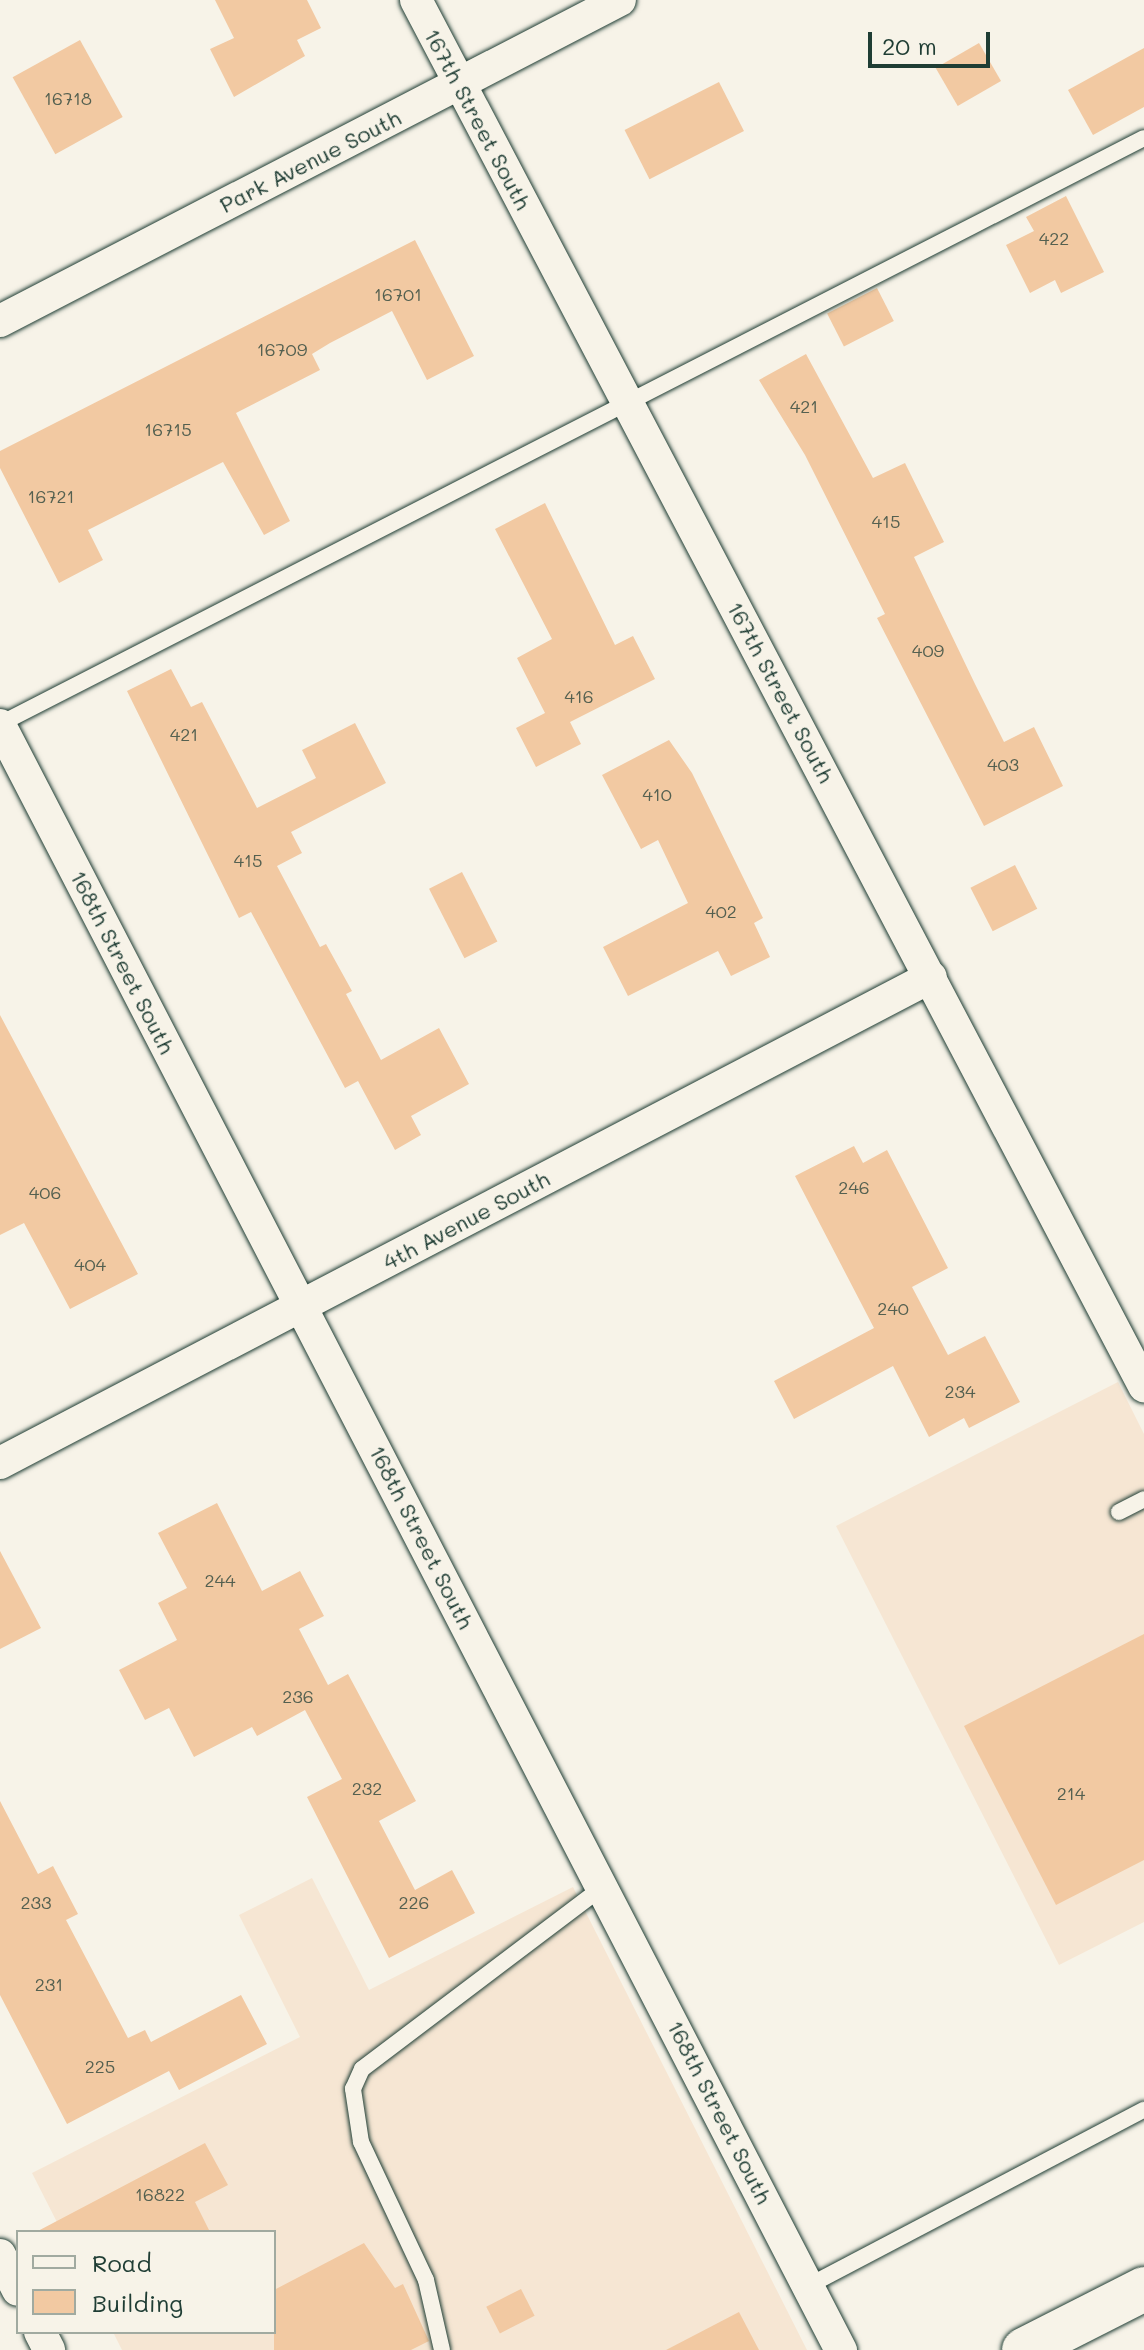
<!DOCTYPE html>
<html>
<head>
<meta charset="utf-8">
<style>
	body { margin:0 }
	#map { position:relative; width:1144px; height:2350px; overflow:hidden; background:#f7f3e8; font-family:Mali,sans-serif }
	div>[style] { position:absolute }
	.built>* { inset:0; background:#f6e6d3 }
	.building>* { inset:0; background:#f2c9a2; transform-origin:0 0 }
	.roads { filter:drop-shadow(0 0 2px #1f3d34) drop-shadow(0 0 2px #1f3d34) }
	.service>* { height:16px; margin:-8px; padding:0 8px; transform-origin:8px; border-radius:8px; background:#f7f3e8 }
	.minor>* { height:32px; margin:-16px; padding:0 16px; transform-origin:16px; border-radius:16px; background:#f7f3e8 }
	.primary>* { height:44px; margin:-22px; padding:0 22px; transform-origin:22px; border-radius:22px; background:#f7f3e8 }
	span { translate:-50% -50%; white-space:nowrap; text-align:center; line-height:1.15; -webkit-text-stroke:6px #f7f3e8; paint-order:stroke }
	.number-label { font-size:18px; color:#546050 }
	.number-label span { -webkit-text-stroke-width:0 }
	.street-label { font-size:22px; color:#1f3d34 }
	.legend { position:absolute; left:16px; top:2230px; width:260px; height:104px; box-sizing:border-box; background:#f7f3e8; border:2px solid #a1aaa0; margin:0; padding:10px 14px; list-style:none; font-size:24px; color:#1f3d34 }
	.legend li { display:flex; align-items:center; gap:16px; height:40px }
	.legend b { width:40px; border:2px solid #a1aaa0 }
	.scale { position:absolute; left:868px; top:32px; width:122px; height:36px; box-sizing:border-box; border:4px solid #1f3d34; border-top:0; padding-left:10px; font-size:24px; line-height:28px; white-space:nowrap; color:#1f3d34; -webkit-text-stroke:6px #f7f3e8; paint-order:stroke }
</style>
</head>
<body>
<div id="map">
	<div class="built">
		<div style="clip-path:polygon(1118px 1382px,1144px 1434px,1144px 1922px,1059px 1965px,836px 1526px)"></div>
		<div style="clip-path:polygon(312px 1878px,369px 1990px,573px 1887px,807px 2350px,122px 2350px,113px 2332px,274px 2332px,274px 2232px,62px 2232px,32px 2173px,300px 2037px,239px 1915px)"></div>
	</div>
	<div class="building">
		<div style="clip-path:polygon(215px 0,307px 0,321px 28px,297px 40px,305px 56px,234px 97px,210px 49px,234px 38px)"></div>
		<div style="left:80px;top:40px;width:88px;height:77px;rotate:61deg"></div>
		<div style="left:979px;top:43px;width:44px;height:50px;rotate:60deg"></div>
		<div style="clip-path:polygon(1144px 48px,1144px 107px,1093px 135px,1068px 90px)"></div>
		<div style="left:719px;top:82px;width:55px;height:106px;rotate:63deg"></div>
		<div style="clip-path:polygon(1066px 196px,1104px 272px,1061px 293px,1055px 280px,1030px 293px,1006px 245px,1034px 231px,1026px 217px)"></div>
		<div style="clip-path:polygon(415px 240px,474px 356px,427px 380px,392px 311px,330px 343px,312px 354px,320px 370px,236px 413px,290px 521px,264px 535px,223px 462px,88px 530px,103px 560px,59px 583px,0 468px,0 451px)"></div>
		<div style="left:877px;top:288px;width:37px;height:56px;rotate:63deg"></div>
		<div style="clip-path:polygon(806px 354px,873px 478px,905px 463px,944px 542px,914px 557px,975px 684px,1004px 742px,1034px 727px,1063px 786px,984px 826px,877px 618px,885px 614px,805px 455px,759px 380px)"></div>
		<div style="clip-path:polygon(545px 503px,615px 645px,633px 636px,655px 679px,570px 722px,581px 744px,536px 767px,516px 728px,545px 713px,517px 658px,552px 639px,495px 529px)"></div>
		<div style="clip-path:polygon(171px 669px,191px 707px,202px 702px,257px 808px,316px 778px,302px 750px,355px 723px,386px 783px,291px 832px,302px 853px,277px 866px,320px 947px,326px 944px,352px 991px,346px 994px,381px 1060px,439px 1028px,469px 1084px,411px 1116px,421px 1135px,395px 1150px,358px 1081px,345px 1088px,251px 912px,239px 918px,127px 691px)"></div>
		<div style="clip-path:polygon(669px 740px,692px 773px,763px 918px,754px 923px,770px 957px,731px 976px,718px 951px,628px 996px,603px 947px,688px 903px,658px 840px,641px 849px,602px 775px)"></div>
		<div style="left:1015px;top:865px;width:49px;height:50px;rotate:63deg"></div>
		<div style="left:462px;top:872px;width:78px;height:37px;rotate:63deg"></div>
		<div style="clip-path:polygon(0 1015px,138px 1274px,70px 1309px,24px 1223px,0 1235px)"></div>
		<div style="clip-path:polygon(854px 1146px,863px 1163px,887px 1150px,948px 1268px,912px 1287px,948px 1355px,985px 1336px,1020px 1402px,969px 1428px,964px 1418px,929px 1437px,893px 1366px,794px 1419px,774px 1381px,874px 1328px,795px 1176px)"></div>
		<div style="clip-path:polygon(217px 1503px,262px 1591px,300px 1571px,324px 1616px,299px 1629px,328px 1685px,348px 1674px,416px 1801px,379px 1821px,415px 1890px,452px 1870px,475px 1913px,389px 1958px,307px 1797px,342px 1779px,305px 1710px,257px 1736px,252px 1727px,194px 1757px,169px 1708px,145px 1720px,119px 1670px,177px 1640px,158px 1603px,187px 1588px,158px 1533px)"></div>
		<div style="clip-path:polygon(0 1551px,41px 1628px,0 1649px)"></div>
		<div style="clip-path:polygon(1144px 1634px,1144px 1860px,1056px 1905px,964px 1726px)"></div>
		<div style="clip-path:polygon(0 1801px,38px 1874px,53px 1866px,78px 1914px,66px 1920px,128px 2038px,145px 2030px,151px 2042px,241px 1995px,267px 2044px,179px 2090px,169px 2071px,67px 2124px,0 1995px)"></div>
		<div style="clip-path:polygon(205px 2143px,228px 2185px,195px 2202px,210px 2232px,36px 2232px)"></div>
		<div style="clip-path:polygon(364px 2243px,395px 2288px,403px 2284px,429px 2341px,411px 2350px,274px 2350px,274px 2290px)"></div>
		<div style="left:521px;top:2289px;width:30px;height:39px;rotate:63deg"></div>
		<div style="clip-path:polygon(739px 2312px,759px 2350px,666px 2350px)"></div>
	</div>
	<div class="roads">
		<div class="service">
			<div style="left:0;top:724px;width:1285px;rotate:-27.12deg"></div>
			<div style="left:1119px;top:1512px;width:28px;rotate:-27deg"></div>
			<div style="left:810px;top:2285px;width:377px;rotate:-27.7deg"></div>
			<div style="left:442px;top:2350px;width:72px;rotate:-102.9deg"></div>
			<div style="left:426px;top:2280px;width:153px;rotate:-115.2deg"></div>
			<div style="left:361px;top:2142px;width:54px;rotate:-98.6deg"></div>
			<div style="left:353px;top:2089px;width:22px;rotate:-66deg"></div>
			<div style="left:362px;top:2069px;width:302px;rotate:-37.1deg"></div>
		</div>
		<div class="minor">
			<div style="left:416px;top:0;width:1566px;rotate:62.29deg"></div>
			<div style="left:0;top:321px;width:698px;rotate:-27.37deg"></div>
			<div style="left:0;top:725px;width:1830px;rotate:62.64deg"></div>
			<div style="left:0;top:1463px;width:1050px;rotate:-27.57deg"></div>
			<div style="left:0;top:2255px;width:39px;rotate:63deg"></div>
			<div style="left:40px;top:2332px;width:20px;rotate:63deg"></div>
		</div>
		<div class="primary">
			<div style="left:1024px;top:2350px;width:135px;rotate:-26.9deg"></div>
		</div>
	</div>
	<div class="number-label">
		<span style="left:68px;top:98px">16718</span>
		<span style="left:1054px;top:238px">422</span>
		<span style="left:398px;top:294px">16701</span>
		<span style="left:282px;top:349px">16709</span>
		<span style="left:804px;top:406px">421</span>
		<span style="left:168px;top:429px">16715</span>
		<span style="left:51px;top:496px">16721</span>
		<span style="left:886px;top:521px">415</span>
		<span style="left:928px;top:650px">409</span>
		<span style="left:579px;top:696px">416</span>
		<span style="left:184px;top:734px">421</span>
		<span style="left:1003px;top:764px">403</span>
		<span style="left:657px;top:794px">410</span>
		<span style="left:248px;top:860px">415</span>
		<span style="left:721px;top:911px">402</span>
		<span style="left:854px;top:1187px">246</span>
		<span style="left:45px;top:1192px">406</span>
		<span style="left:90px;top:1264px">404</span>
		<span style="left:893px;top:1308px">240</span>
		<span style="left:960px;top:1391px">234</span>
		<span style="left:220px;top:1580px">244</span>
		<span style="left:298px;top:1696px">236</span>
		<span style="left:367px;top:1788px">232</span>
		<span style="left:1071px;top:1793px">214</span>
		<span style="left:36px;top:1902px">233</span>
		<span style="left:414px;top:1902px">226</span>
		<span style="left:49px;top:1984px">231</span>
		<span style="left:100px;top:2066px">225</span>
		<span style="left:160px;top:2194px">16822</span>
	</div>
	<div class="street-label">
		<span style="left:478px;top:119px;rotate:62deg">167th Street South</span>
		<span style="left:310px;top:161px;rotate:-27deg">Park Avenue South</span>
		<span style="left:781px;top:692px;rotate:62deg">167th Street South</span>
		<span style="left:123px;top:962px;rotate:63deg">168th Street South</span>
		<span style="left:466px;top:1220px;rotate:-28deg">4th Avenue South</span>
		<span style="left:422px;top:1537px;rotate:63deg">168th Street South</span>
		<span style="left:720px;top:2112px;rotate:63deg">168th Street South</span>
	</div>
	<ul class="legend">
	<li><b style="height:10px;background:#f7f3e8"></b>Road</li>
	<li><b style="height:22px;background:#f2c9a2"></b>Building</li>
	</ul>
	<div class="scale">20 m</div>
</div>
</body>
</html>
